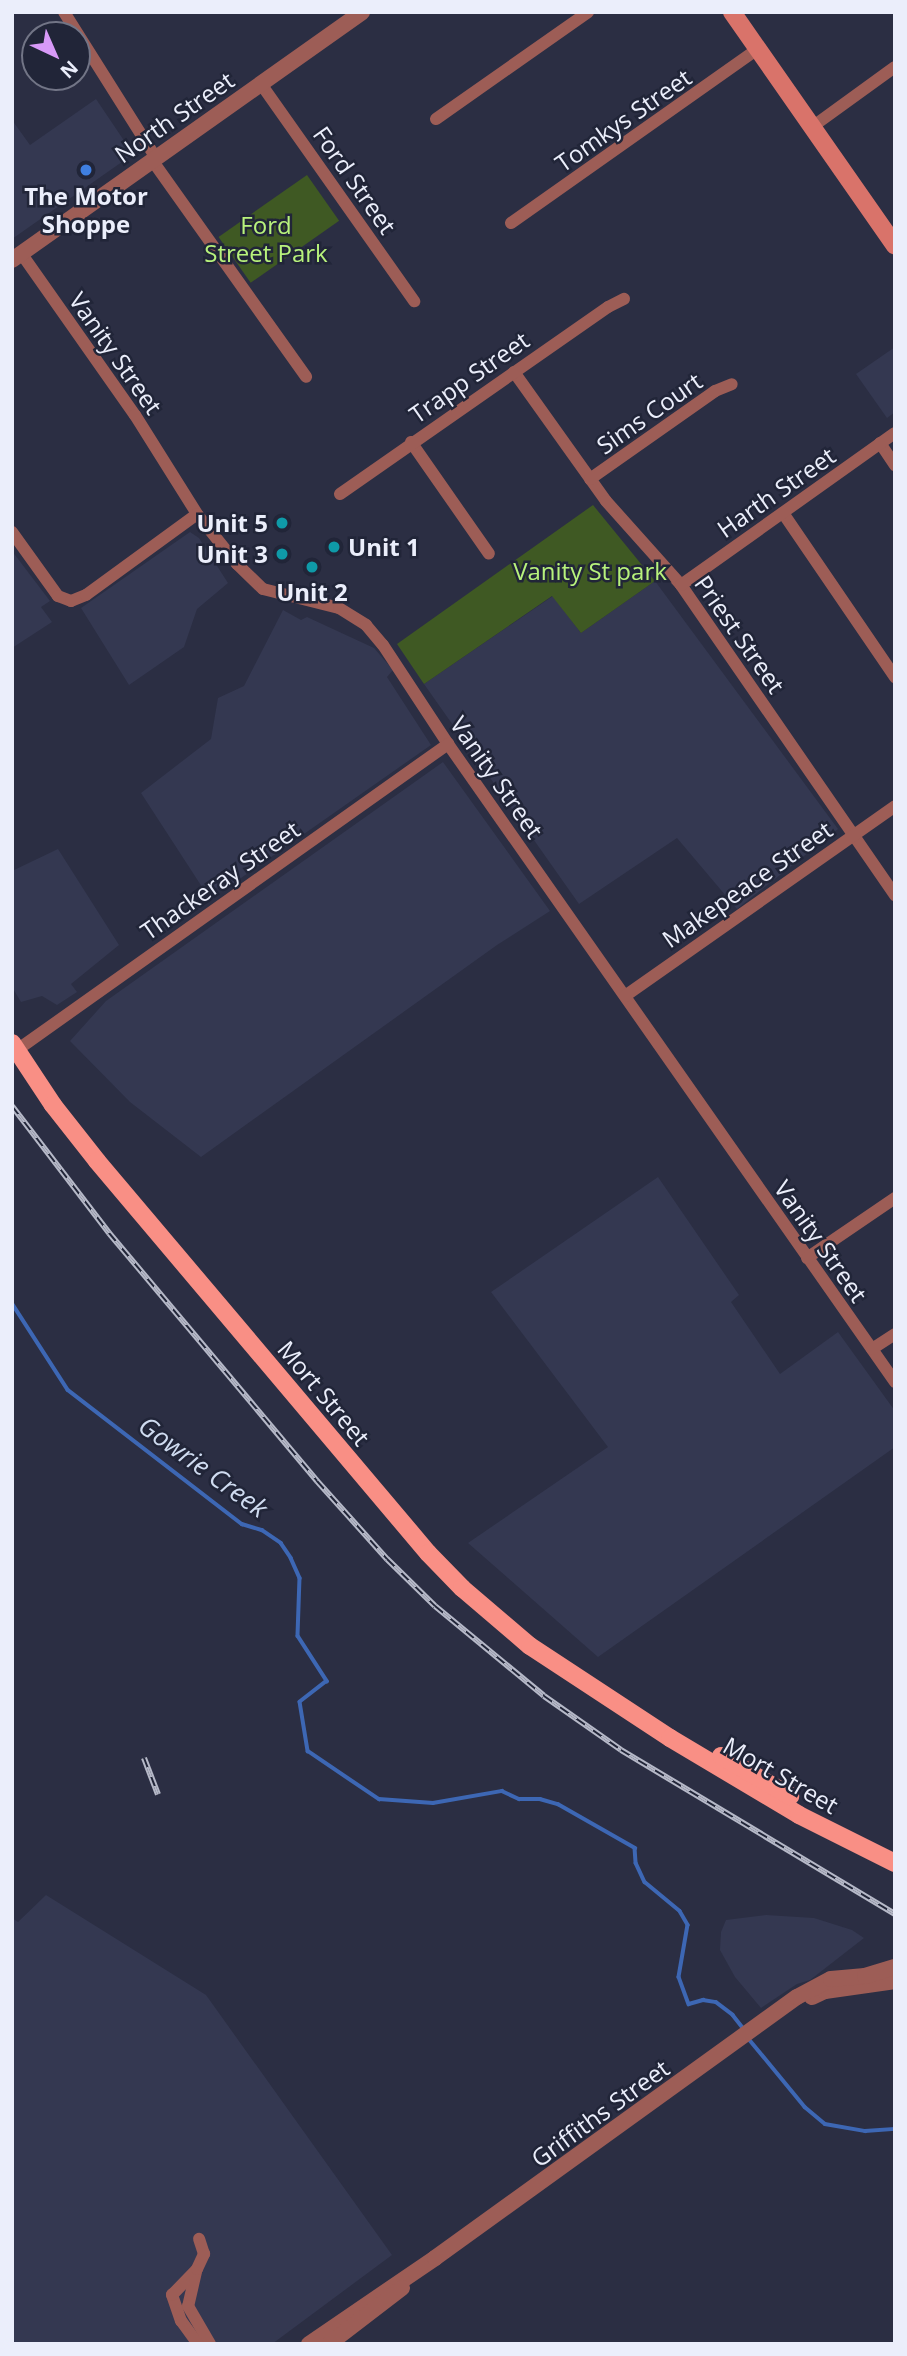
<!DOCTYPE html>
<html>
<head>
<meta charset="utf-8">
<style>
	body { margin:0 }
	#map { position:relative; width:907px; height:2356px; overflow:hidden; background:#2b2e43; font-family:"Open Sans",sans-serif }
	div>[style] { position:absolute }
	.built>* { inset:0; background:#343851 }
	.green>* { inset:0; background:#3f5923; transform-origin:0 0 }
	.stream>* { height:3.5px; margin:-1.75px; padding:0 1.75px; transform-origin:1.75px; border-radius:1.75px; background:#3d67b4 }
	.minor>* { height:12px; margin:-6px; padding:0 6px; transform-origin:6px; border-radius:6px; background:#9d5d56 }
	.tertiary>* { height:16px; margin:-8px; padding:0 8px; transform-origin:8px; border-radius:8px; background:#9d5d56 }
	.secondary>* { height:18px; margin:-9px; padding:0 9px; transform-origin:9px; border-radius:9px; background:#d9736a }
	.primary>* { height:18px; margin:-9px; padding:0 9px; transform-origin:9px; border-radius:9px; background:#f98f85 }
	.rail>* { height:6px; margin-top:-3px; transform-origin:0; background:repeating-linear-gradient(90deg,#212538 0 10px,#b6b9c8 0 20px); box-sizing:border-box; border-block:2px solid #b6b9c8 }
	.dots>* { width:19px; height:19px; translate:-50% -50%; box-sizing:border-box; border:4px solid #212538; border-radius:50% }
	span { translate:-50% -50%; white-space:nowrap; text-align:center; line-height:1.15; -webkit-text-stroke:5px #212538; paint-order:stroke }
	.street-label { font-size:24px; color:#ebeefb }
	.poi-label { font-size:24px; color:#ebeefb; font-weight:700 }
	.right { translate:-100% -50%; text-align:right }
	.left { translate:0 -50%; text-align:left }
	.park-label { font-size:24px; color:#b8f27c }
	.water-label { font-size:26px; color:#cfdbf0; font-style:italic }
	.frame { position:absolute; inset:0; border:14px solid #ebeefb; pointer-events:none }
	.north { position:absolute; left:21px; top:21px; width:70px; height:70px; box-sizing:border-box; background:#212538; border:2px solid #727586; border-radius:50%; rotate:136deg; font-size:19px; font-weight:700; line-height:28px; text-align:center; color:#ebeefb }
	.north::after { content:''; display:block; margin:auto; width:24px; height:32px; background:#d89af8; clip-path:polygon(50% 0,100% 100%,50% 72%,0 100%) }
</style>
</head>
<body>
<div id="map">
	<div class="built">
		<div style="clip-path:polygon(96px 99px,129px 148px,129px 157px,12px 239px,12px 120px,30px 145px)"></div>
		<div style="clip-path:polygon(895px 347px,895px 412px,887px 418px,856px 374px)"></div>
		<div style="clip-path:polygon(190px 532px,199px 538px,228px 583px,197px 609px,184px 647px,129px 685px,81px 608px)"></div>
		<div style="clip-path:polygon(12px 551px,50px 601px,41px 607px,52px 622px,12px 648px)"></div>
		<div style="clip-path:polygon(655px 581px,838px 829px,737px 909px,677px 838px,579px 904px,424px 684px,553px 596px,581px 633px)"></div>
		<div style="clip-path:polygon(283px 610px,301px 620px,307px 617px,374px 648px,393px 670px,387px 677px,431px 745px,231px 885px,204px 890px,141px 793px,211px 739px,218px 698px,244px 686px)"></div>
		<div style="clip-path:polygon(443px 762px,550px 911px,497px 945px,201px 1157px,130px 1102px,70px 1041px,106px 1001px)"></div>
		<div style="clip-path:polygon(58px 849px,119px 945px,71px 984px,77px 992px,57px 1005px,42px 996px,21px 1002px,12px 987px,12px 871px)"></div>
		<div style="clip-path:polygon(658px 1177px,739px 1295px,731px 1302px,780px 1374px,838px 1332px,895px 1411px,895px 1447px,598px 1657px,468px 1543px,608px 1447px,491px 1292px)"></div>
		<div style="clip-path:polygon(46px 1895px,206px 1995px,392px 2255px,272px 2344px,12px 2344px,12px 1918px,18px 1922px)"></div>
		<div style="clip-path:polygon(766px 1915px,814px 1918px,852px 1930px,864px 1938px,810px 1980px,797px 1984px,761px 2008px,735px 1977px,720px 1950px,721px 1932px,726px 1920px)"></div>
	</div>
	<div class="green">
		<div style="left:307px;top:175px;width:56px;height:108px;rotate:55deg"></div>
		<div style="clip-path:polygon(593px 505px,655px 581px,581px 633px,552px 596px,424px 684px,397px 644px)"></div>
	</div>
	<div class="stream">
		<div style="left:12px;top:1303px;width:103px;rotate:57.2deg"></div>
		<div style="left:68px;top:1390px;width:220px;rotate:37.6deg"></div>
		<div style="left:242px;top:1524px;width:21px;rotate:17deg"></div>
		<div style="left:262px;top:1530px;width:23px;rotate:34deg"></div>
		<div style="left:281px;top:1543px;width:18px;rotate:56deg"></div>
		<div style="left:291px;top:1558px;width:22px;rotate:66deg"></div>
		<div style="left:300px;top:1578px;width:58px;rotate:92deg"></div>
		<div style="left:298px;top:1636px;width:54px;rotate:57.2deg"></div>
		<div style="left:327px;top:1681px;width:34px;rotate:142deg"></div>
		<div style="left:300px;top:1702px;width:50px;rotate:80.7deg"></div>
		<div style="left:308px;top:1751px;width:86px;rotate:34.1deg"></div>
		<div style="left:379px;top:1799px;width:54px;rotate:4.2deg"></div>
		<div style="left:433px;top:1803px;width:70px;rotate:-9.9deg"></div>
		<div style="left:502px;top:1791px;width:19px;rotate:25deg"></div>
		<div style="left:519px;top:1799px;width:21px"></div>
		<div style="left:540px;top:1799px;width:19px;rotate:16deg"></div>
		<div style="left:558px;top:1804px;width:89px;rotate:29.7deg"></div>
		<div style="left:635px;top:1848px;width:15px;rotate:86deg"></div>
		<div style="left:636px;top:1863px;width:21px;rotate:65deg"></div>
		<div style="left:645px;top:1882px;width:45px;rotate:39.6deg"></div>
		<div style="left:680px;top:1911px;width:16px;rotate:60deg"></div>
		<div style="left:688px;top:1925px;width:53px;rotate:99.8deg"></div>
		<div style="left:679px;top:1977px;width:29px;rotate:70deg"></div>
		<div style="left:689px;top:2004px;width:15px;rotate:-16deg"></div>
		<div style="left:703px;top:2000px;width:13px;rotate:9deg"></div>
		<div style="left:716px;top:2002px;width:21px;rotate:37deg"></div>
		<div style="left:733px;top:2015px;width:18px;rotate:52deg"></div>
		<div style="left:749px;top:2039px;width:88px;rotate:50.5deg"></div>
		<div style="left:805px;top:2107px;width:26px;rotate:40deg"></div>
		<div style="left:825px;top:2124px;width:41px;rotate:9.9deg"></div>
		<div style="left:865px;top:2131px;width:30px;rotate:-4deg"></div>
	</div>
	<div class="minor">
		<div style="left:64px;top:12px;width:173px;rotate:57.8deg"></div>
		<div style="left:261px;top:84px;width:266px;rotate:54.8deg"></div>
		<div style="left:436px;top:119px;width:186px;rotate:-35.1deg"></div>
		<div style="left:812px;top:127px;width:102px;rotate:-35.9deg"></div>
		<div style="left:152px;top:160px;width:266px;rotate:54.6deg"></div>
		<div style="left:511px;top:223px;width:302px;rotate:-35.2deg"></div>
		<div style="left:21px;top:253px;width:198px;rotate:54.9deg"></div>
		<div style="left:135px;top:415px;width:117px;rotate:57.9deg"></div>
		<div style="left:197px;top:514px;width:64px;rotate:51.3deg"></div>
		<div style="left:237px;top:564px;width:36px;rotate:44deg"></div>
		<div style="left:263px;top:589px;width:78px;rotate:14deg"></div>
		<div style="left:339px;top:608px;width:32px;rotate:32deg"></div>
		<div style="left:366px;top:625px;width:26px;rotate:50deg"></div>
		<div style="left:383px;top:645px;width:118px;rotate:56.7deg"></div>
		<div style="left:448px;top:744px;width:779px;rotate:54.98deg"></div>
		<div style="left:514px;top:372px;width:158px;rotate:54.5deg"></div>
		<div style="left:606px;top:501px;width:113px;rotate:48.2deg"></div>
		<div style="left:681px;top:585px;width:377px;rotate:55.4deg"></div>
		<div style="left:411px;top:442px;width:136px;rotate:55.1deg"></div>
		<div style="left:880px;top:443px;width:27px;rotate:56deg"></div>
		<div style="left:590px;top:479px;width:153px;rotate:-35.1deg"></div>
		<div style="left:715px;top:391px;width:18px;rotate:-22deg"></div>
		<div style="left:340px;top:494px;width:327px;rotate:-34.9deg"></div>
		<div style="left:608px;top:307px;width:18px;rotate:-27deg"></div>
		<div style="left:783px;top:513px;width:199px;rotate:55.7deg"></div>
		<div style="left:12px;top:532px;width:79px;rotate:54.3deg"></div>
		<div style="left:58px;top:596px;width:14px;rotate:21deg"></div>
		<div style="left:71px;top:601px;width:16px;rotate:-22deg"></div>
		<div style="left:86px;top:595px;width:137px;rotate:-36.1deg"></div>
		<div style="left:681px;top:585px;width:262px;rotate:-35.4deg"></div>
		<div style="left:625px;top:996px;width:330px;rotate:-35.1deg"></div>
		<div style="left:17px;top:1050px;width:529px;rotate:-35.37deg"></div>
		<div style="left:807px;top:1258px;width:107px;rotate:-34.3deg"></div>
		<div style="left:872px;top:1349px;width:27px;rotate:-33deg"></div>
		<div style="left:196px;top:2272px;width:35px;rotate:103deg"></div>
		<div style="left:188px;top:2306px;width:44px;rotate:59.9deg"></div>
		<div style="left:198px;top:2344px;width:29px;rotate:-126deg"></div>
		<div style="left:181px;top:2321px;width:28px;rotate:-109deg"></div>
		<div style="left:172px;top:2295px;width:36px;rotate:-46deg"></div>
		<div style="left:197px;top:2269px;width:17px;rotate:-65deg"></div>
		<div style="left:204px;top:2254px;width:16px;rotate:-108deg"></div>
	</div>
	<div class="tertiary">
		<div style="left:12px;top:260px;width:429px;rotate:-35.3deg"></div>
		<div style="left:812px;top:1997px;width:14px;rotate:-25deg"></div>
		<div style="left:825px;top:1991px;width:71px;rotate:-8.1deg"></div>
		<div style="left:309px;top:2344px;width:153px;rotate:-34.3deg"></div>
		<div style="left:435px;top:2258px;width:446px;rotate:-35.8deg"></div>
		<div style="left:797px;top:1997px;width:38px;rotate:-28deg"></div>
		<div style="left:831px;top:1979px;width:34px;rotate:-5deg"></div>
		<div style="left:865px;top:1976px;width:31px;rotate:-17deg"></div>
		<div style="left:329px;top:2344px;width:92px;rotate:-37.5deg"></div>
	</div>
	<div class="secondary">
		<div style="left:732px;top:12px;width:285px;rotate:55.1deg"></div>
	</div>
	<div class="primary">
		<div style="left:12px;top:1043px;width:74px;rotate:56.5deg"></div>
		<div style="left:53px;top:1105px;width:71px;rotate:51.8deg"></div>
		<div style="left:97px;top:1161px;width:513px;rotate:49.82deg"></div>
		<div style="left:428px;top:1553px;width:49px;rotate:45.8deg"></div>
		<div style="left:462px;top:1588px;width:89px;rotate:40.5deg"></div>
		<div style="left:530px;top:1646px;width:168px;rotate:33.3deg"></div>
		<div style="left:670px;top:1738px;width:150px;rotate:30.8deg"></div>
		<div style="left:799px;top:1815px;width:107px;rotate:26.6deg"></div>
		<div style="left:721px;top:1756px;width:80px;rotate:30.1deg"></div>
	</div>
	<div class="rail">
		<div style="left:12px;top:1106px;width:160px;rotate:52.6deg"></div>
		<div style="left:109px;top:1233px;width:324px;rotate:50deg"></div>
		<div style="left:317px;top:1481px;width:105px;rotate:48.1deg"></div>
		<div style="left:387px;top:1559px;width:67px;rotate:44.4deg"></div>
		<div style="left:435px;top:1606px;width:141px;rotate:39.5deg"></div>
		<div style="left:544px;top:1696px;width:94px;rotate:35deg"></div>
		<div style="left:621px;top:1750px;width:319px;rotate:30.9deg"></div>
		<div style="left:144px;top:1758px;width:39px;rotate:69deg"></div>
	</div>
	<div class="dots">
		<div style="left:86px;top:170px;background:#3f7fe0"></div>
		<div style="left:282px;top:523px;background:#0f9aa8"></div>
		<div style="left:334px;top:547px;background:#0f9aa8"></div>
		<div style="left:282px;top:554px;background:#0f9aa8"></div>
		<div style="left:312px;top:567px;background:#0f9aa8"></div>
	</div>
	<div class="street-label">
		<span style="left:174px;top:117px;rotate:-35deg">North Street</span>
		<span style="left:623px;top:120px;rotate:-35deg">Tomkys Street</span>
		<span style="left:355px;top:180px;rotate:55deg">Ford Street</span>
		<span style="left:116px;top:353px;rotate:55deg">Vanity Street</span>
		<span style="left:469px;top:377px;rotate:-35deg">Trapp Street</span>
		<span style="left:649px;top:413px;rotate:-35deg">Sims Court</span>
		<span style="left:776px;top:492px;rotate:-35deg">Harth Street</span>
		<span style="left:740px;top:634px;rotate:55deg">Priest Street</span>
		<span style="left:497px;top:777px;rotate:55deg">Vanity Street</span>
		<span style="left:220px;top:880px;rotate:-35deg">Thackeray Street</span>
		<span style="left:747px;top:884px;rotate:-35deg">Makepeace Street</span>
		<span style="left:821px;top:1241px;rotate:55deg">Vanity Street</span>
		<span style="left:324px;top:1393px;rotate:50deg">Mort Street</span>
		<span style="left:781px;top:1775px;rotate:30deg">Mort Street</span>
		<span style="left:600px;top:2113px;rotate:-36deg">Griffiths Street</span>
	</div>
	<div class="poi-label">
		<span style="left:86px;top:210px">The Motor<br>Shoppe</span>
		<span class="right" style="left:268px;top:523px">Unit 5</span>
		<span class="left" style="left:348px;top:547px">Unit 1</span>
		<span class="right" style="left:268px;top:554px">Unit 3</span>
		<span style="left:312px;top:592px">Unit 2</span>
	</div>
	<div class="park-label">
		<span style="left:266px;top:239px">Ford<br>Street Park</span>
		<span style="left:590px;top:571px">Vanity St park</span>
	</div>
	<div class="water-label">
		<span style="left:203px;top:1467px;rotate:36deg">Gowrie Creek</span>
	</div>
	<div class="frame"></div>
	<div class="north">N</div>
</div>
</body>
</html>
